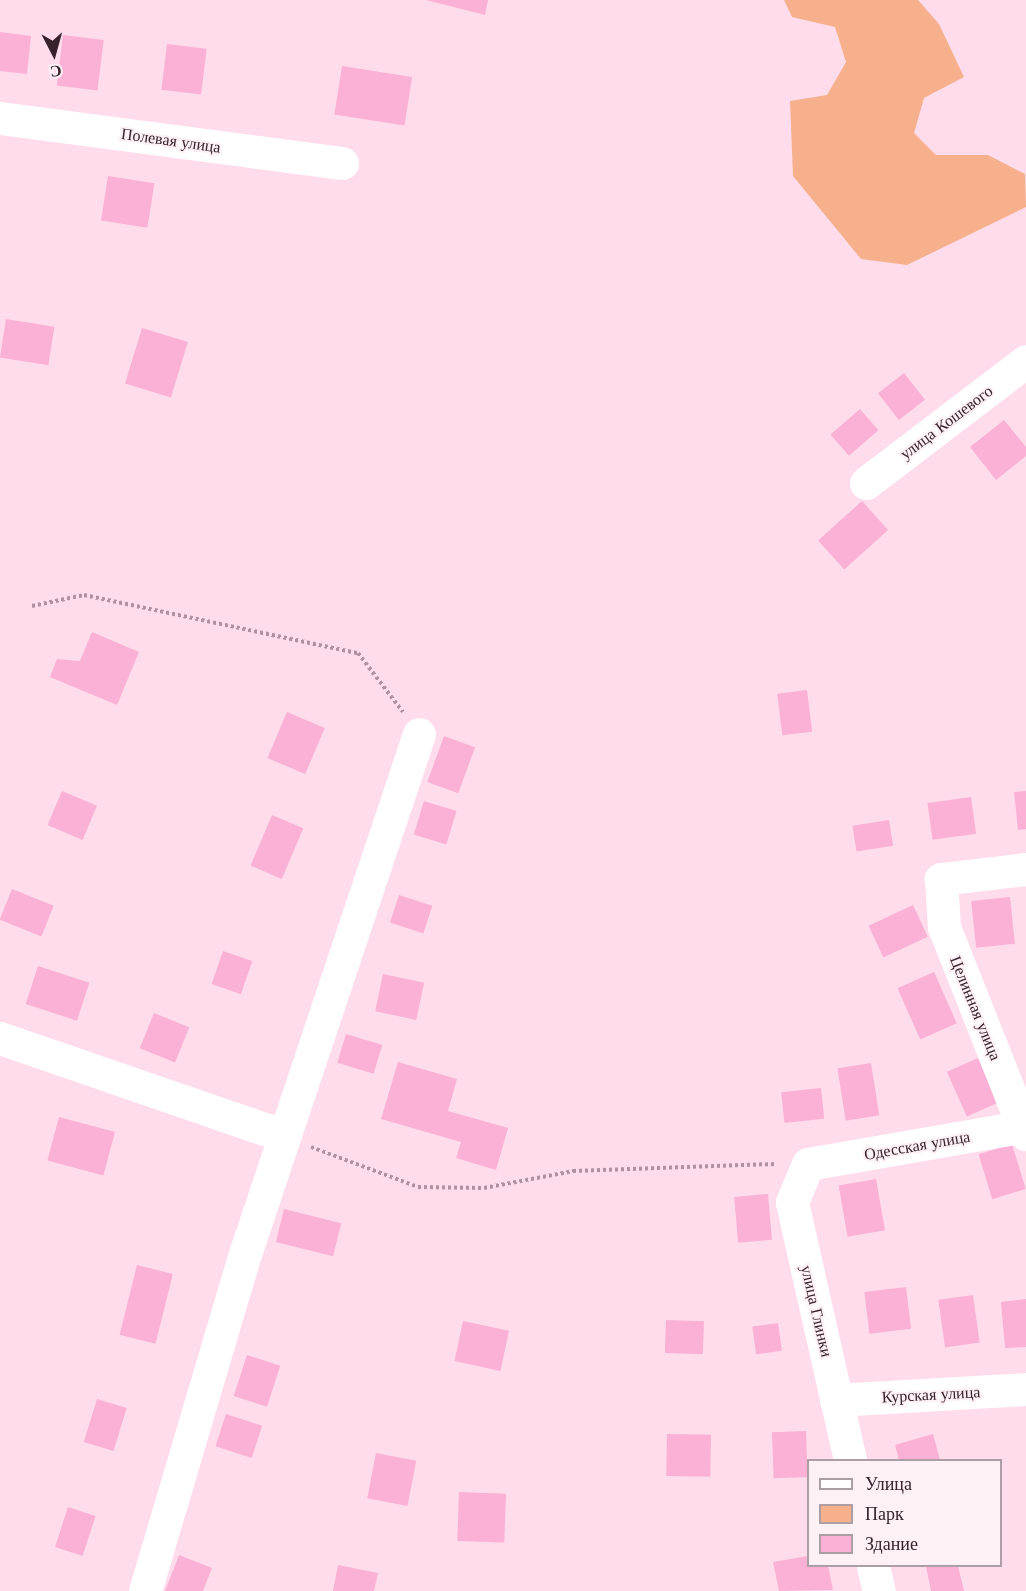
<!DOCTYPE html>
<html>
<head>
<meta charset="utf-8">
<style>
	body { margin:0 }
	#map { position:relative; width:1026px; height:1591px; overflow:hidden; background:#ffdcec; font-family:"Libre Baskerville",serif }
	div>[style] { position:absolute }
	.green>* { inset:0; background:#f6b08c }
	.building>* { inset:0; background:#fab1d5; transform-origin:0 0 }
	.path>* { height:4px; margin-top:-2px; transform-origin:0; background:repeating-linear-gradient(90deg,#af92a0 0 3px,transparent 0 6px) }
	.minor>* { height:33px; margin:-16.5px; padding:0 16.5px; transform-origin:16.5px; border-radius:16.5px; background:#fff }
	span { translate:-50% -50%; white-space:nowrap; text-align:center; line-height:1.15; -webkit-text-stroke:4.5px #fdf1f6; paint-order:stroke }
	.street-label { font-size:16px; color:#36212c }
	.legend { position:absolute; left:807px; top:1459px; width:195px; height:108px; box-sizing:border-box; background:#fdf1f6; border:2px solid #ad9ea5; margin:0; padding:8px 10px; list-style:none; font-size:18px; color:#36212c }
	.legend li { display:flex; align-items:center; gap:12px; height:30px }
	.legend b { width:30px; border:2px solid #ad9ea5 }
	.north { position:absolute; left:24px; top:24px; width:60px; height:60px; -webkit-text-stroke:4px #fdf1f6; paint-order:stroke; rotate:174deg; font-size:16px; font-weight:700; line-height:24px; text-align:center; color:#36212c }
	.north::after { content:''; display:block; margin:auto; width:21px; height:27px; background:#36212c; clip-path:polygon(50% 0,100% 100%,50% 72%,0 100%) }
</style>
</head>
<body>
<div id="map">
	<div class="green">
		<div style="clip-path:polygon(784px 0,918px 0,939px 24px,964px 77px,924px 98px,914px 133px,936px 155px,988px 155px,1025px 174px,1026px 207px,907px 265px,861px 259px,793px 176px,790px 101px,827px 95px,846px 62px,835px 27px,792px 17px)"></div>
	</div>
	<div class="building">
		<div style="clip-path:polygon(426px 0,488px 0,485px 15px)"></div>
		<div style="clip-path:polygon(0 32px,31px 36px,27px 74px,0 71px)"></div>
		<div style="left:63px;top:35px;width:41px;height:51px;rotate:7deg"></div>
		<div style="left:167px;top:44px;width:40px;height:46px;rotate:7deg"></div>
		<div style="left:342px;top:66px;width:71px;height:49px;rotate:9deg"></div>
		<div style="left:108px;top:176px;width:47px;height:45px;rotate:9deg"></div>
		<div style="left:6px;top:319px;width:49px;height:39px;rotate:9deg"></div>
		<div style="left:142px;top:328px;width:48px;height:58px;rotate:17deg"></div>
		<div style="left:904px;top:373px;width:34px;height:33px;rotate:52deg"></div>
		<div style="left:860px;top:409px;width:28px;height:39px;rotate:49deg"></div>
		<div style="clip-path:polygon(1004px 420px,1026px 447px,1026px 456px,996px 480px,970px 447px)"></div>
		<div style="left:862px;top:501px;width:39px;height:59px;rotate:48deg"></div>
		<div style="clip-path:polygon(92px 632px,139px 652px,117px 705px,50px 677px,57px 659px,80px 661px)"></div>
		<div style="left:807px;top:690px;width:42px;height:30px;rotate:83deg"></div>
		<div style="left:287px;top:712px;width:41px;height:50px;rotate:23deg"></div>
		<div style="left:444px;top:736px;width:33px;height:49px;rotate:20deg"></div>
		<div style="left:62px;top:791px;width:38px;height:37px;rotate:23deg"></div>
		<div style="clip-path:polygon(1026px 791px,1026px 829px,1018px 830px,1014px 792px)"></div>
		<div style="left:971px;top:797px;width:37px;height:44px;rotate:82deg"></div>
		<div style="left:424px;top:801px;width:34px;height:35px;rotate:17deg"></div>
		<div style="left:272px;top:815px;width:34px;height:55px;rotate:23deg"></div>
		<div style="left:889px;top:820px;width:26px;height:37px;rotate:81deg"></div>
		<div style="left:12px;top:889px;width:45px;height:33px;rotate:22deg"></div>
		<div style="left:399px;top:895px;width:35px;height:29px;rotate:18deg"></div>
		<div style="left:1010px;top:897px;width:47px;height:39px;rotate:84deg"></div>
		<div style="left:913px;top:905px;width:35px;height:49px;rotate:65deg"></div>
		<div style="left:223px;top:951px;width:31px;height:35px;rotate:19deg"></div>
		<div style="left:38px;top:966px;width:54px;height:40px;rotate:18deg"></div>
		<div style="left:934px;top:972px;width:56px;height:40px;rotate:66deg"></div>
		<div style="left:383px;top:974px;width:42px;height:38px;rotate:12deg"></div>
		<div style="left:154px;top:1013px;width:38px;height:38px;rotate:22deg"></div>
		<div style="left:346px;top:1034px;width:38px;height:30px;rotate:17deg"></div>
		<div style="left:978px;top:1058px;width:49px;height:34px;rotate:66deg"></div>
		<div style="clip-path:polygon(398px 1062px,457px 1079px,448px 1111px,508px 1128px,496px 1170px,456px 1158px,461px 1142px,381px 1119px)"></div>
		<div style="left:871px;top:1063px;width:53px;height:34px;rotate:81deg"></div>
		<div style="left:821px;top:1088px;width:31px;height:40px;rotate:84deg"></div>
		<div style="left:59px;top:1117px;width:58px;height:45px;rotate:15deg"></div>
		<div style="left:1012px;top:1144px;width:47px;height:35px;rotate:73deg"></div>
		<div style="left:876px;top:1179px;width:52px;height:38px;rotate:80deg"></div>
		<div style="left:768px;top:1194px;width:46px;height:34px;rotate:85deg"></div>
		<div style="left:284px;top:1209px;width:59px;height:34px;rotate:14deg"></div>
		<div style="left:137px;top:1265px;width:37px;height:72px;rotate:14deg"></div>
		<div style="left:906px;top:1287px;width:42px;height:42px;rotate:83deg"></div>
		<div style="left:973px;top:1295px;width:48px;height:35px;rotate:82deg"></div>
		<div style="clip-path:polygon(1026px 1299px,1026px 1347px,1005px 1348px,1001px 1302px)"></div>
		<div style="left:666px;top:1320px;width:38px;height:33px;rotate:2deg"></div>
		<div style="left:463px;top:1321px;width:47px;height:41px;rotate:12deg"></div>
		<div style="left:778px;top:1323px;width:28px;height:26px;rotate:82deg"></div>
		<div style="left:247px;top:1355px;width:35px;height:43px;rotate:18deg"></div>
		<div style="left:97px;top:1399px;width:31px;height:45px;rotate:17deg"></div>
		<div style="left:226px;top:1414px;width:38px;height:34px;rotate:18deg"></div>
		<div style="left:806px;top:1431px;width:46px;height:34px;rotate:88deg"></div>
		<div style="left:667px;top:1434px;width:44px;height:42px;rotate:1deg"></div>
		<div style="clip-path:polygon(933px 1434px,940px 1460px,899px 1460px,895px 1445px)"></div>
		<div style="left:376px;top:1453px;width:41px;height:46px;rotate:11deg"></div>
		<div style="left:459px;top:1492px;width:47px;height:49px;rotate:2deg"></div>
		<div style="left:68px;top:1507px;width:29px;height:42px;rotate:18deg"></div>
		<div style="clip-path:polygon(179px 1555px,212px 1568px,203px 1591px,165px 1591px)"></div>
		<div style="clip-path:polygon(808px 1556px,808px 1566px,828px 1566px,833px 1590px,779px 1591px,773px 1562px)"></div>
		<div style="clip-path:polygon(338px 1565px,378px 1573px,374px 1591px,333px 1591px)"></div>
		<div style="clip-path:polygon(926px 1566px,958px 1566px,964px 1591px,931px 1591px)"></div>
	</div>
	<div class="path">
		<div style="left:32px;top:606px;width:53px;rotate:-11.9deg"></div>
		<div style="left:84px;top:595px;width:280px;rotate:12deg"></div>
		<div style="left:358px;top:653px;width:74px;rotate:52.7deg"></div>
		<div style="left:311px;top:1147px;width:114px;rotate:20.5deg"></div>
		<div style="left:418px;top:1187px;width:66px;rotate:0.9deg"></div>
		<div style="left:484px;top:1188px;width:91px;rotate:-10.8deg"></div>
		<div style="left:573px;top:1171px;width:204px;rotate:-2deg"></div>
	</div>
	<div class="minor">
		<div style="left:0;top:118px;width:345px;rotate:7.5deg"></div>
		<div style="left:866px;top:483px;width:201px;rotate:-37.3deg"></div>
		<div style="left:1026px;top:869px;width:86px;rotate:173.3deg"></div>
		<div style="left:941px;top:879px;width:48px;rotate:86.4deg"></div>
		<div style="left:944px;top:927px;width:223px;rotate:68.4deg"></div>
		<div style="left:0;top:1038px;width:301px;rotate:19deg"></div>
		<div style="left:836px;top:1400px;width:190px;rotate:-3.3deg"></div>
		<div style="left:850px;top:1460px;width:264px;rotate:-102.7deg"></div>
		<div style="left:792px;top:1202px;width:41px;rotate:-67.2deg"></div>
		<div style="left:808px;top:1164px;width:221px;rotate:-9.9deg"></div>
		<div style="left:873px;top:1566px;width:26px;rotate:77deg"></div>
		<div style="left:145px;top:1591px;width:355px;rotate:-73.5deg"></div>
		<div style="left:246px;top:1251px;width:545px;rotate:-71.5deg"></div>
	</div>
	<div class="street-label">
		<span style="left:171px;top:140px;rotate:8deg">Полевая улица</span>
		<span style="left:946px;top:422px;rotate:-37deg">улица Кошевого</span>
		<span style="left:976px;top:1008px;rotate:68deg">Целинная улица</span>
		<span style="left:917px;top:1145px;rotate:-10deg">Одесская улица</span>
		<span style="left:817px;top:1311px;rotate:77deg">улица Глинки</span>
		<span style="left:931px;top:1394px;rotate:-3deg">Курская улица</span>
	</div>
	<ul class="legend">
	<li><b style="height:8px;background:#fff"></b>Улица</li>
	<li><b style="height:16px;background:#f6b08c"></b>Парк</li>
	<li><b style="height:16px;background:#fab1d5"></b>Здание</li>
	</ul>
	<div class="north">С</div>
</div>
</body>
</html>
